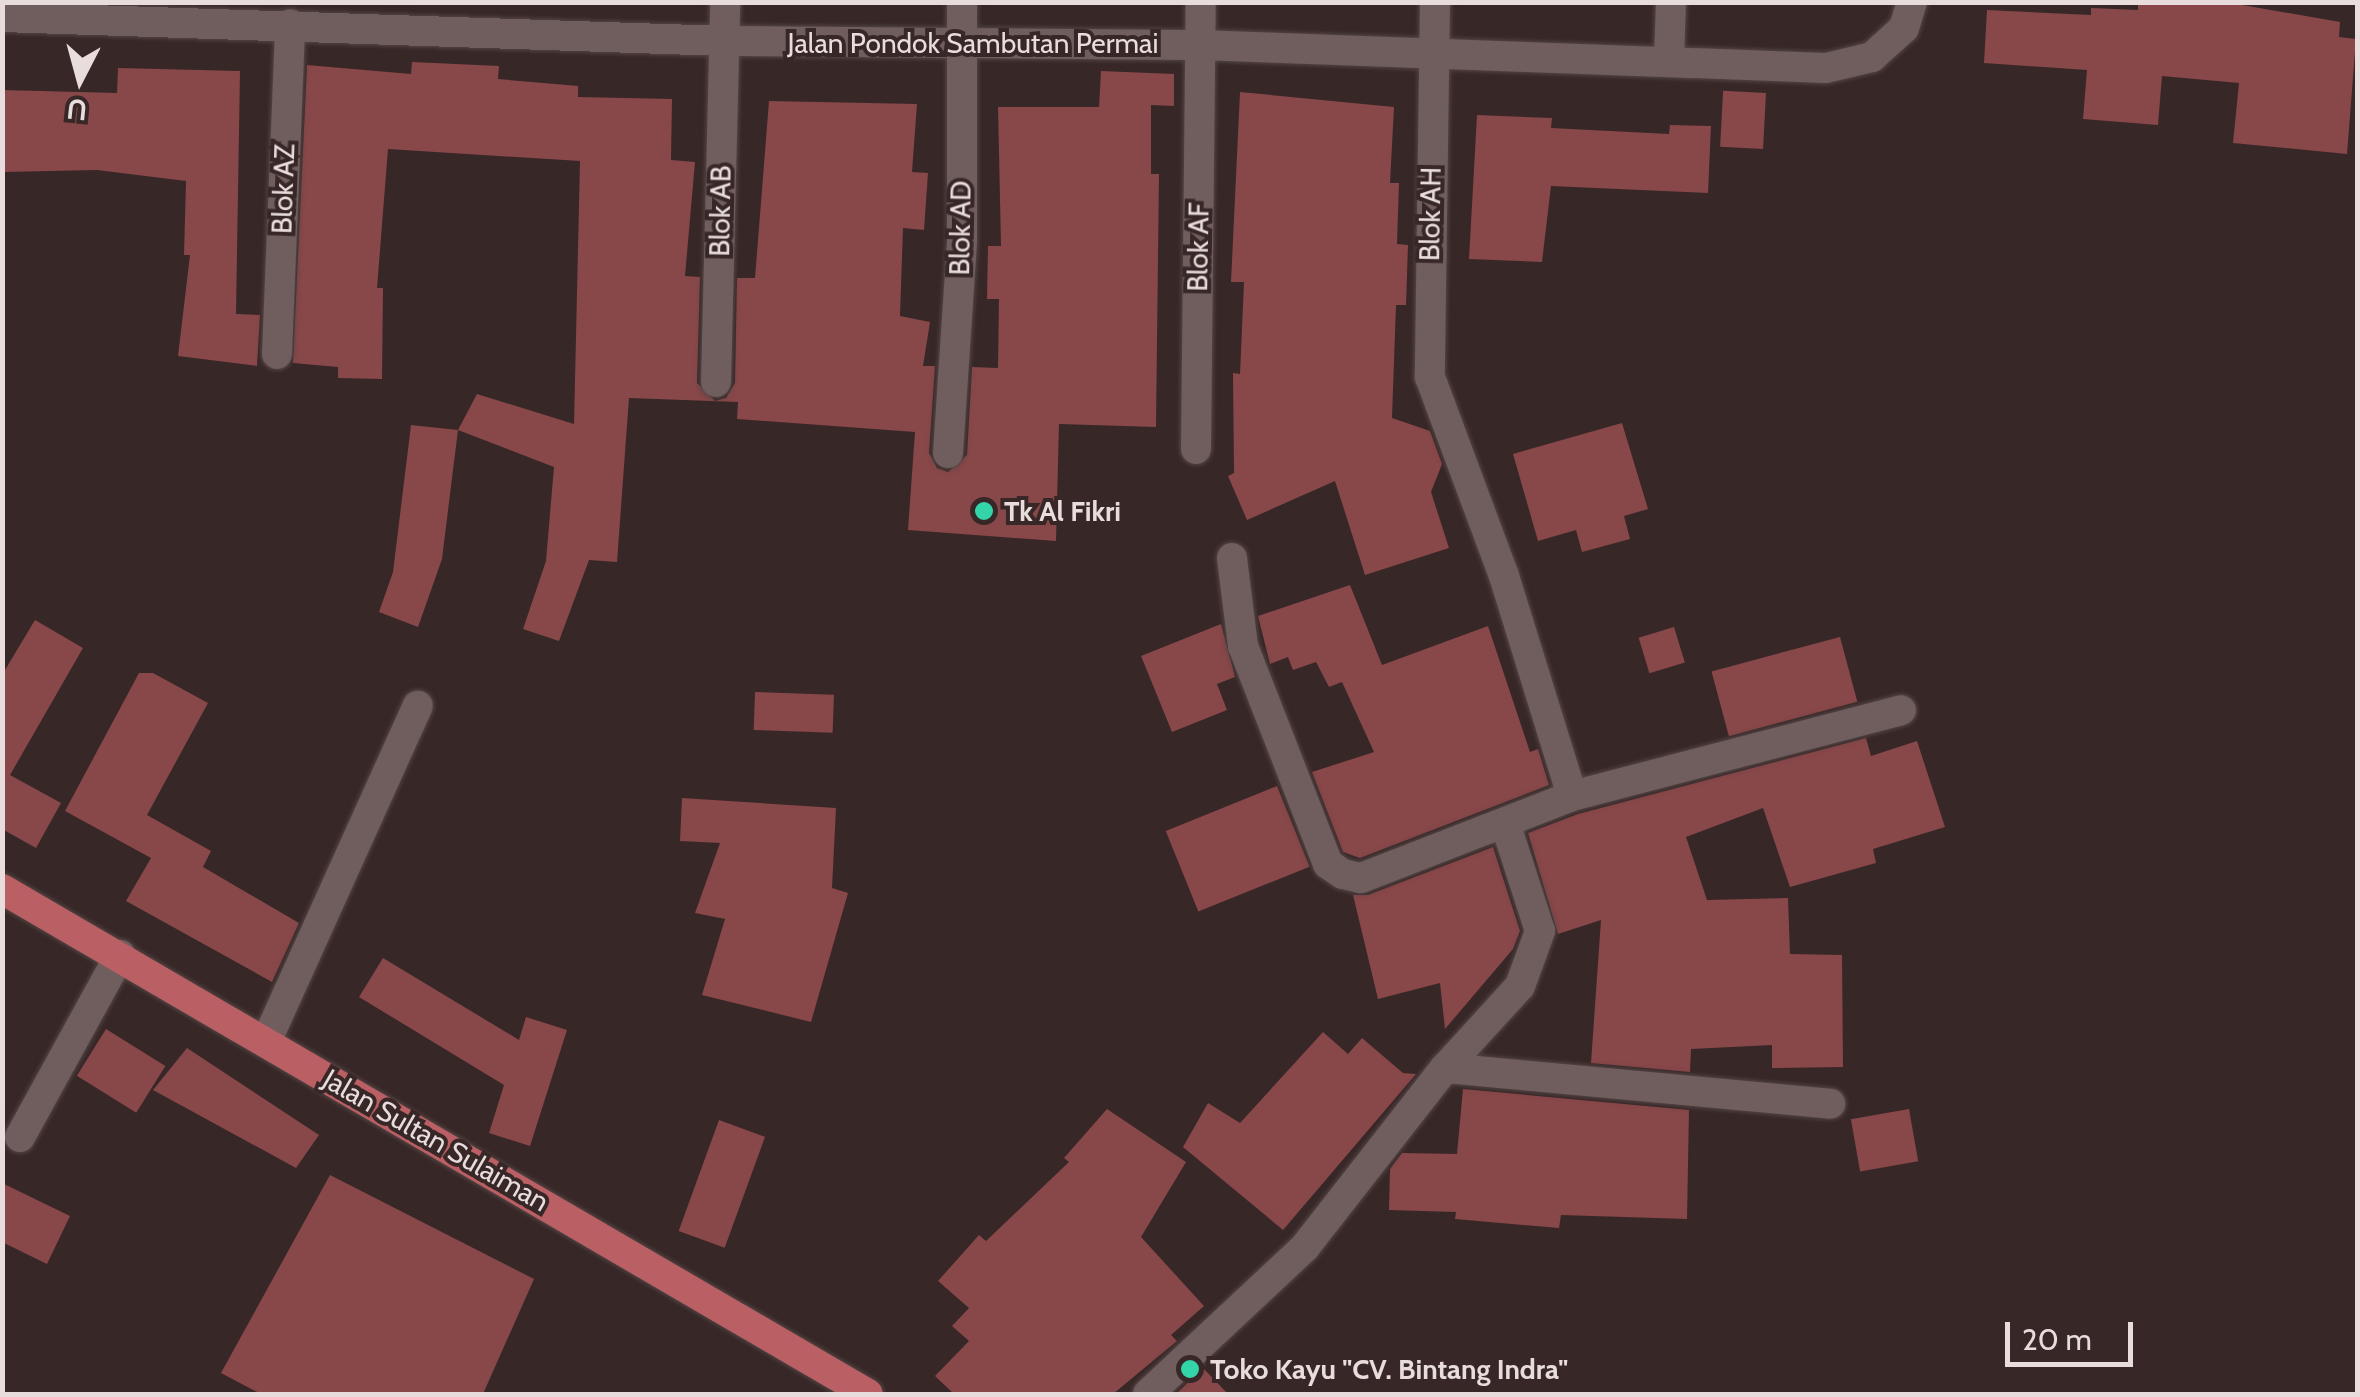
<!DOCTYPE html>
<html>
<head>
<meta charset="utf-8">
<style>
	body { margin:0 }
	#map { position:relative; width:2360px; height:1397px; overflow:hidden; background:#382727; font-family:Cabin,sans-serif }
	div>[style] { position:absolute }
	.building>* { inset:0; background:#884749; transform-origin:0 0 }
	.roads { filter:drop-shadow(0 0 2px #534545) drop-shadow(0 0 2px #534545) }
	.minor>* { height:30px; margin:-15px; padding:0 15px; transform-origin:15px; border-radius:15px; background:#705d5d }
	.major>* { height:30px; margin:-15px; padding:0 15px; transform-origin:15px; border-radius:15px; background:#ba5f64 }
	.dots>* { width:28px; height:28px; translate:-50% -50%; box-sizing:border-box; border:5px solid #382727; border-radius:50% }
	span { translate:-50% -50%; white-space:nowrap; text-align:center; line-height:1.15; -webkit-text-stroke:8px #382727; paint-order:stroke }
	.street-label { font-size:28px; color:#e8dcdc }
	.poi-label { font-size:28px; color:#e8dcdc; font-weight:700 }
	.left { translate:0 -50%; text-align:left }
	.frame { position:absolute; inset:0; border:5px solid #e8dcdc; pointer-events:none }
	.north { position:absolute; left:30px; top:30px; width:100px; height:100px; -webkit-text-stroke:8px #382727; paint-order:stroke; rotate:186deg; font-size:28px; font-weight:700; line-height:40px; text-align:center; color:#e8dcdc }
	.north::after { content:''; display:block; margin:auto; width:35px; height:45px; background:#e8dcdc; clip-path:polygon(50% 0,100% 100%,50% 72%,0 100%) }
	.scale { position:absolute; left:2005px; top:1322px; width:128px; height:45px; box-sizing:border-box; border:5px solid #e8dcdc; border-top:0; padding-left:12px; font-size:30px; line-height:35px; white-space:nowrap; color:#e8dcdc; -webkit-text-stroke:8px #382727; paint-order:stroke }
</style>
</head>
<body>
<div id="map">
	<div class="building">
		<div style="clip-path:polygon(2138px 2px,2225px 2px,2340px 22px,2339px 37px,2356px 39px,2347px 154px,2233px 143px,2239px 83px,2162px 76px,2158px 125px,2083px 119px,2087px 70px,1984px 63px,1987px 10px,2091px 15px,2091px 8px,2138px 10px)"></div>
		<div style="clip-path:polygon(412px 62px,499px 66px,498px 79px,578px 86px,578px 97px,672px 99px,671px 160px,695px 162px,685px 276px,700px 277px,697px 383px,715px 401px,726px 398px,735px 383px,737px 278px,755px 278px,769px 101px,917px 104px,912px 172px,928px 173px,924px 230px,903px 228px,900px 316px,930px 322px,923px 366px,935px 366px,929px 453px,937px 468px,948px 472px,967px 455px,972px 367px,998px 368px,999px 299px,987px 299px,988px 246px,1001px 246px,998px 107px,1099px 107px,1101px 71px,1174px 74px,1174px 106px,1151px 105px,1151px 174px,1159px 174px,1156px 427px,1059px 424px,1056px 541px,908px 530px,915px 432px,737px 419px,738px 402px,629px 398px,617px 562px,589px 560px,559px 641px,523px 629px,546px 561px,554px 467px,458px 430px,477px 394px,574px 424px,580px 161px,388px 149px,377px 288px,383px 288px,382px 379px,338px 378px,338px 367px,293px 363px,307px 65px,411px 74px)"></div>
		<div style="clip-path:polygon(118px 68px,240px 71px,236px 314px,260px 315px,257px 366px,178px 356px,190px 255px,184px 255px,186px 181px,97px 170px,2px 172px,2px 90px,117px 93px)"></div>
		<div style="clip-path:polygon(1240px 92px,1394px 107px,1390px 183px,1399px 183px,1397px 244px,1408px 245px,1406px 305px,1396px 305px,1392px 418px,1430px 431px,1442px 464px,1431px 492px,1449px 548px,1365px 575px,1335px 481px,1247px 520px,1228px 476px,1234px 473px,1233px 373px,1240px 374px,1244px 282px,1231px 282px)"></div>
		<div style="left:1766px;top:93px;width:56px;height:43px;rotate:93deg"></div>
		<div style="clip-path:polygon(1477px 115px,1552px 118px,1551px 128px,1669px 134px,1670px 125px,1711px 126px,1708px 193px,1551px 186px,1542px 262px,1469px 259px)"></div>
		<div style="clip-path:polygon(1622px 423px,1648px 509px,1624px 516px,1630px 539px,1582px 552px,1576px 530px,1538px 541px,1513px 454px)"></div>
		<div style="clip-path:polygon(411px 425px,458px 430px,442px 559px,418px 627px,379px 612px,393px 572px)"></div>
		<div style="clip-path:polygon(1350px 585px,1382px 665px,1488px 626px,1530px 752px,1538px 749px,1549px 785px,1360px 858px,1343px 852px,1312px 772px,1374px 752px,1342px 682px,1329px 687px,1316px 662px,1293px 670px,1288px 657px,1270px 664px,1258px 616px)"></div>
		<div style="clip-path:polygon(35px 620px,83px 648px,10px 775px,61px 803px,36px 848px,2px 829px,2px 675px)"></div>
		<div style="clip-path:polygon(1221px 624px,1235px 677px,1217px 684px,1227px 710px,1172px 732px,1141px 656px)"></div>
		<div style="left:1674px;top:627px;width:37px;height:37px;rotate:73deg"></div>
		<div style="left:1840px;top:637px;width:67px;height:133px;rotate:75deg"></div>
		<div style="clip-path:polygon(139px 673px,153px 673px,208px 703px,147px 815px,211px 851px,203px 867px,299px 923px,272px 982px,126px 901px,151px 858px,65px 811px)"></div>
		<div style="left:755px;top:692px;width:79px;height:38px;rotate:2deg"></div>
		<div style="clip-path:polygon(1866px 738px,1871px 756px,1917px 741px,1945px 827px,1873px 849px,1876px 863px,1790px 887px,1763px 808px,1686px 837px,1707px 900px,1788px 898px,1790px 954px,1842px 955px,1843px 1067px,1772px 1068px,1772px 1045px,1691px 1049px,1690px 1072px,1591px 1063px,1601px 920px,1558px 934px,1528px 833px,1578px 814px)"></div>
		<div style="left:1277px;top:786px;width:87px;height:120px;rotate:68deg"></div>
		<div style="clip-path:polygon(682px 798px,836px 808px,832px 888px,848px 893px,811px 1022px,702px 995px,725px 919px,695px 913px,720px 843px,680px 841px)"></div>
		<div style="clip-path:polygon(1493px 847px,1520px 931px,1513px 949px,1445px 1029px,1440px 983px,1378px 999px,1353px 895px,1368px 895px)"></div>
		<div style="clip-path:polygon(383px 958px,519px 1040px,526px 1017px,567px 1030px,530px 1146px,489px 1133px,504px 1085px,359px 997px)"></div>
		<div style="left:106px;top:1029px;width:70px;height:55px;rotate:32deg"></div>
		<div style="clip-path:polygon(1323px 1032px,1348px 1054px,1362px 1038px,1403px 1073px,1416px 1074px,1283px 1230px,1183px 1147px,1208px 1103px,1240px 1123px)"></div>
		<div style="clip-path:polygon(187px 1048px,319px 1135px,296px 1168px,153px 1090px)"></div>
		<div style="clip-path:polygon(1463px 1089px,1689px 1110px,1687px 1219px,1561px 1215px,1559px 1228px,1455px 1219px,1456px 1212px,1389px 1210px,1390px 1169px,1402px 1153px,1457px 1154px)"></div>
		<div style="clip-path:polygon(1107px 1109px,1186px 1162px,1141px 1237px,1204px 1306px,1171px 1335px,1177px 1341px,1113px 1394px,954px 1394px,935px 1376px,969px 1341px,952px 1326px,969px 1308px,938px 1281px,979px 1235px,986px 1241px,1069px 1162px,1064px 1158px)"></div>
		<div style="left:1909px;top:1109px;width:53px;height:59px;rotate:80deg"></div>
		<div style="left:719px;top:1120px;width:49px;height:118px;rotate:20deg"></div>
		<div style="clip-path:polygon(330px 1175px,534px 1279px,483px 1394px,261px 1394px,221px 1373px)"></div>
		<div style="clip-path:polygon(2px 1183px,70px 1216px,47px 1264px,2px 1242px)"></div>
		<div style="clip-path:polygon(1203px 1368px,1228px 1394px,1176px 1394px)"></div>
	</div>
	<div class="roads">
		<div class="minor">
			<div style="left:1435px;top:2px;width:375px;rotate:90.8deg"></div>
			<div style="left:1430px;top:377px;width:212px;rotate:69.6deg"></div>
			<div style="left:1504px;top:576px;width:230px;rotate:72.8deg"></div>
			<div style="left:2px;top:17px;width:722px;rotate:1.9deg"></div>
			<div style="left:724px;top:41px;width:476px;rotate:0.5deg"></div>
			<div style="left:1200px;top:45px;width:626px;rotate:2.1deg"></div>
			<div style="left:1826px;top:68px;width:47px;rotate:-13.4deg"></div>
			<div style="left:1872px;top:57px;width:43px;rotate:-42.2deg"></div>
			<div style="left:1904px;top:28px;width:27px;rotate:-73deg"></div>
			<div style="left:1669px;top:59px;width:57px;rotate:-88deg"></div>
			<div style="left:277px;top:354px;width:330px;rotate:-87.7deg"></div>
			<div style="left:716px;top:382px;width:380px;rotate:-88.6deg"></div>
			<div style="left:1196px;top:449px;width:447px;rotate:-89.4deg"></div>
			<div style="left:948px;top:453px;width:212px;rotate:-86.2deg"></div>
			<div style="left:962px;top:241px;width:239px;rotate:-90deg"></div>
			<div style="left:1232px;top:558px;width:89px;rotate:82.9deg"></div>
			<div style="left:1243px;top:646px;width:234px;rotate:68.7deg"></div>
			<div style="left:1328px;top:864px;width:18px;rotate:34deg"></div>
			<div style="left:1343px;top:874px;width:18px;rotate:13deg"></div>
			<div style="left:1361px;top:878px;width:226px;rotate:-21.2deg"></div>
			<div style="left:1572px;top:796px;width:340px;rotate:-14.6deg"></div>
			<div style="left:266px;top:1042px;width:369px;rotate:-65.7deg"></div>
			<div style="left:1445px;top:1068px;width:387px;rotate:5.3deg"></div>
			<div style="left:20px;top:1137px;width:208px;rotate:-61.2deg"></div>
			<div style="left:1148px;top:1394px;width:215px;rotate:-43.1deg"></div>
			<div style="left:1305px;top:1247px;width:227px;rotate:-52deg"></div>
			<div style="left:1445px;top:1068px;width:111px;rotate:-47.6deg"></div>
			<div style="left:1520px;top:986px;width:59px;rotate:-70deg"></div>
			<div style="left:1540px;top:931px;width:110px;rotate:-107.9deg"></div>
		</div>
		<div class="major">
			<div style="left:2px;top:889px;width:1002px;rotate:30.25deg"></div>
		</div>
	</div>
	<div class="dots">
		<div style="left:984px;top:511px;background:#33d4a8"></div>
		<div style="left:1190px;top:1369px;background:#33d4a8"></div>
	</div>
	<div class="street-label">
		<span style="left:973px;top:43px">Jalan Pondok Sambutan Permai</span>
		<span style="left:283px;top:189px;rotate:-88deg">Blok AZ</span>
		<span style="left:720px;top:211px;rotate:-89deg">Blok AB</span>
		<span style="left:1430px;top:214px;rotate:-89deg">Blok AH</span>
		<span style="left:960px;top:228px;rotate:-89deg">Blok AD</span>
		<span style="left:1198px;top:247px;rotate:-89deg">Blok AF</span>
		<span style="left:436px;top:1140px;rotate:30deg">Jalan Sultan Sulaiman</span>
	</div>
	<div class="poi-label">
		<span class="left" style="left:1004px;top:511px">Tk Al Fikri</span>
		<span class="left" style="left:1210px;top:1369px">Toko Kayu "CV. Bintang Indra"</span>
	</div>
	<div class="frame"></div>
	<div class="north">U</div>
	<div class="scale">20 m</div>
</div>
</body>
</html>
